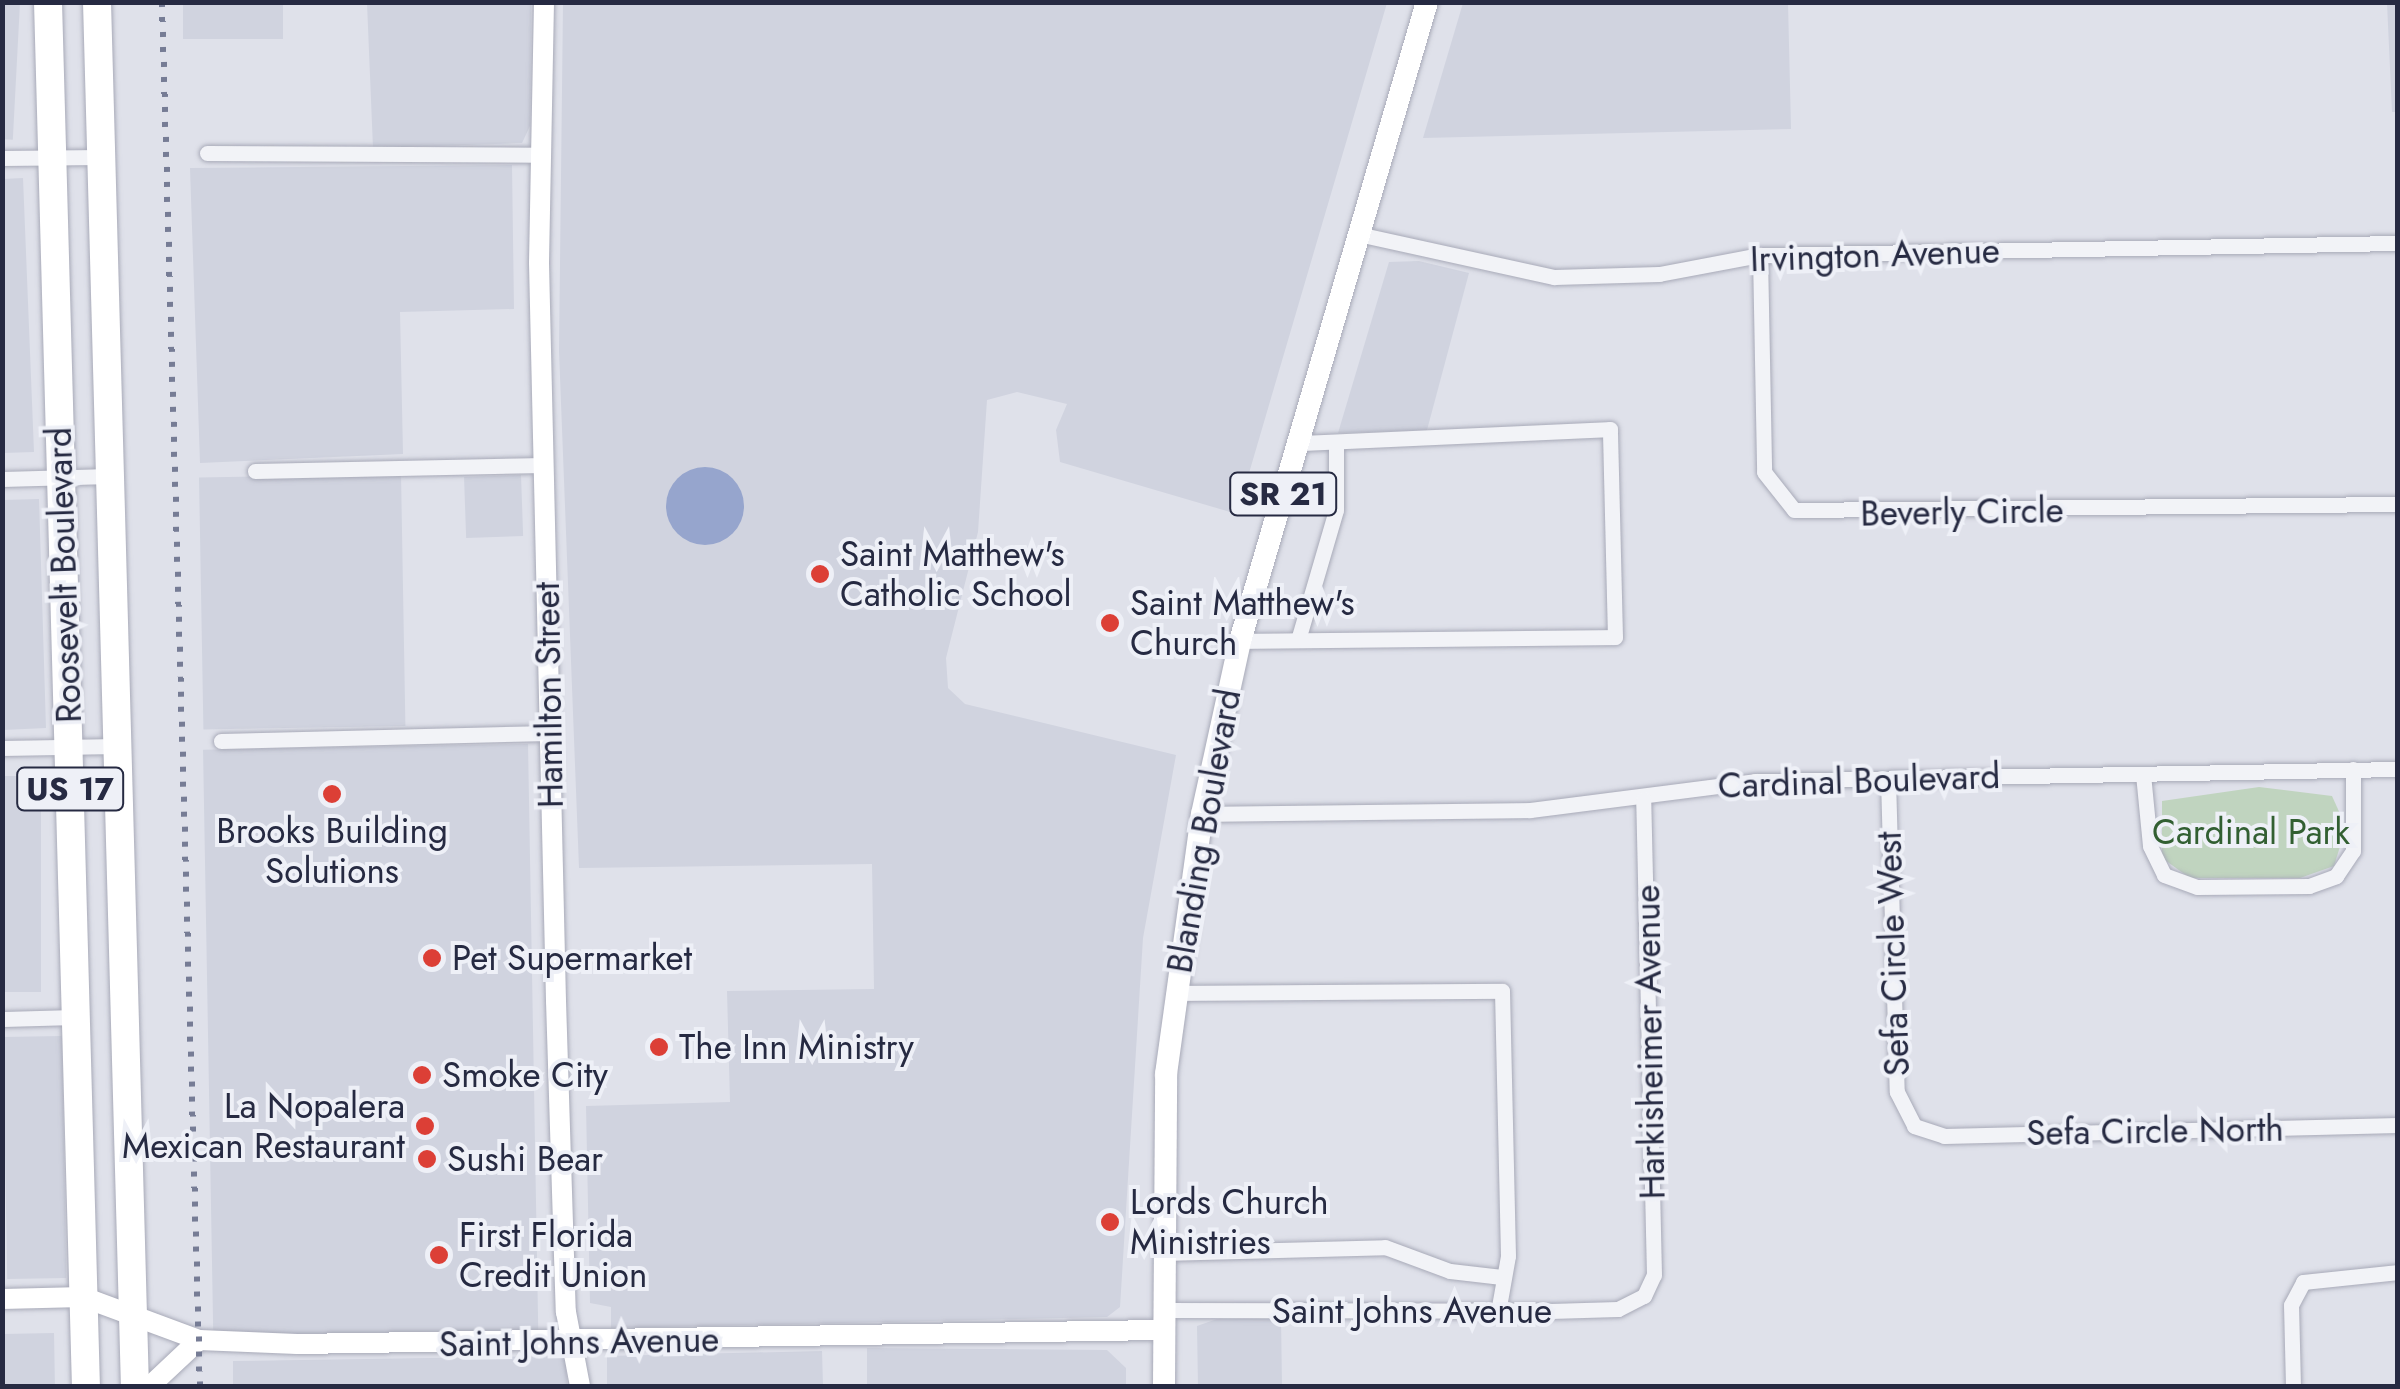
<!DOCTYPE html>
<html>
<head>
<meta charset="utf-8">
<style>
	body { margin:0 }
	#map { position:relative; width:2400px; height:1389px; overflow:hidden; background:#dfe1ea; font-family:Jost,sans-serif }
	div>[style] { position:absolute }
	.built>* { inset:0; background:#d0d3df; transform-origin:0 0 }
	.green>* { inset:0; background:#c0d4bf }
	.water>* { inset:0; background:#96a5cd }
	.round { border-radius:50% }
	.roads { filter:drop-shadow(0 0 2px #a8aab8) drop-shadow(0 0 2px #a8aab8) }
	.street>* { height:15px; margin:-7.5px; padding:0 7.5px; transform-origin:7.5px; border-radius:7.5px; background:#f2f3f7 }
	.secondary>* { height:20px; margin:-10px; padding:0 10px; transform-origin:10px; border-radius:10px; background:#fff }
	.primary>* { height:22px; margin:-11px; padding:0 11px; transform-origin:11px; border-radius:11px; background:#fff }
	.highway>* { height:28px; margin:-14px; padding:0 14px; transform-origin:14px; border-radius:14px; background:#fff }
	.rail>* { height:6px; margin-top:-3px; transform-origin:0; background:repeating-linear-gradient(90deg,#767c95 0 5px,transparent 0 15px) }
	.dots>* { width:28px; height:28px; translate:-50% -50%; box-sizing:border-box; border:5px solid #eef0f7; border-radius:50% }
	span { translate:-50% -50%; white-space:nowrap; text-align:center; line-height:1.15; -webkit-text-stroke:8px #eef0f7; paint-order:stroke }
	.shield-label span { padding:2px 8px; background:#eef0f7; border:2px solid; border-radius:8px; -webkit-text-stroke-width:0 }
	.shield-label { font-size:32px; color:#262a42; font-weight:700 }
	.street-label { font-size:35px; color:#262a42 }
	.poi-label { font-size:35px; color:#262a42 }
	.left { translate:0 -50%; text-align:left }
	.right { translate:-100% -50%; text-align:right }
	.park-label { font-size:35px; color:#325f32 }
	.frame { position:absolute; inset:0; border:5px solid #262a42; pointer-events:none }
</style>
</head>
<body>
<div id="map">
	<div class="built">
		<div style="left:3px;top:2px;width:17px;height:137px;rotate:3deg"></div>
		<div style="left:183px;top:3px;width:100px;height:36px"></div>
		<div style="clip-path:polygon(367px 3px,531px 3px,530px 126px,522px 143px,373px 148px)"></div>
		<div style="clip-path:polygon(563px 3px,1387px 3px,1237px 514px,1060px 462px,1056px 430px,1067px 404px,1017px 392px,987px 400px,978px 532px,946px 658px,948px 688px,965px 704px,1176px 755px,1143px 938px,1120px 1307px,1107px 1317px,611px 1328px,611px 1307px,590px 1303px,586px 1106px,730px 1102px,727px 991px,874px 989px,872px 864px,579px 868px,559px 351px)"></div>
		<div style="clip-path:polygon(1463px 3px,1788px 3px,1791px 129px,1423px 138px)"></div>
		<div style="clip-path:polygon(2387px 3px,2397px 3px,2397px 112px,2392px 112px)"></div>
		<div style="clip-path:polygon(512px 165px,514px 309px,400px 312px,403px 454px,200px 463px,190px 168px)"></div>
		<div style="clip-path:polygon(23px 178px,34px 452px,3px 453px,3px 179px)"></div>
		<div style="clip-path:polygon(1419px 261px,1469px 273px,1427px 430px,1338px 433px,1389px 262px)"></div>
		<div style="left:401px;top:474px;width:252px;height:202px;rotate:89deg"></div>
		<div style="left:521px;top:475px;width:61px;height:57px;rotate:88deg"></div>
		<div style="clip-path:polygon(39px 499px,46px 728px,3px 730px,3px 500px)"></div>
		<div style="left:528px;top:744px;width:586px;height:325px;rotate:89deg"></div>
		<div style="left:3px;top:776px;width:38px;height:216px"></div>
		<div style="left:62px;top:1036px;width:242px;height:59px;rotate:89deg"></div>
		<div style="clip-path:polygon(1217px 1319px,1281px 1319px,1282px 1386px,1198px 1386px,1197px 1326px)"></div>
		<div style="left:54px;top:1333px;width:53px;height:51px;rotate:89deg"></div>
		<div style="clip-path:polygon(867px 1348px,1107px 1350px,1126px 1368px,1126px 1386px,867px 1386px)"></div>
		<div style="clip-path:polygon(822px 1351px,823px 1386px,607px 1386px,607px 1356px)"></div>
		<div style="clip-path:polygon(566px 1356px,567px 1386px,233px 1386px,233px 1361px)"></div>
	</div>
	<div class="green">
		<div style="clip-path:polygon(2259px 787px,2332px 796px,2346px 827px,2334px 866px,2300px 878px,2190px 878px,2162px 858px,2162px 801px)"></div>
	</div>
	<div class="water">
		<div class="round" style="left:666px;top:467px;width:78px;height:78px"></div>
	</div>
	<div class="roads">
		<div class="street">
			<div style="left:207px;top:153px;width:333px;rotate:0.3deg"></div>
			<div style="left:2px;top:158px;width:100px;rotate:-0.6deg"></div>
			<div style="left:1358px;top:234px;width:201px;rotate:12.4deg"></div>
			<div style="left:1554px;top:277px;width:105px;rotate:-1.6deg"></div>
			<div style="left:1659px;top:274px;width:103px;rotate:-10.7deg"></div>
			<div style="left:1760px;top:255px;width:638px;rotate:-1.08deg"></div>
			<div style="left:1760px;top:255px;width:217px;rotate:88.9deg"></div>
			<div style="left:1764px;top:472px;width:48px;rotate:51.7deg"></div>
			<div style="left:1794px;top:510px;width:604px;rotate:-0.57deg"></div>
			<div style="left:255px;top:471px;width:289px;rotate:-1.2deg"></div>
			<div style="left:2px;top:479px;width:108px;rotate:-1.6deg"></div>
			<div style="left:1298px;top:640px;width:135px;rotate:-73.7deg"></div>
			<div style="left:1336px;top:510px;width:67px;rotate:-90deg"></div>
			<div style="left:1240px;top:641px;width:375px;rotate:-0.6deg"></div>
			<div style="left:1615px;top:637px;width:208px;rotate:-91.4deg"></div>
			<div style="left:1610px;top:429px;width:312px;rotate:177.4deg"></div>
			<div style="left:221px;top:741px;width:329px;rotate:-1.4deg"></div>
			<div style="left:2px;top:748px;width:116px;rotate:-1deg"></div>
			<div style="left:2143px;top:774px;width:72px;rotate:84.4deg"></div>
			<div style="left:2150px;top:846px;width:32px;rotate:64deg"></div>
			<div style="left:2164px;top:875px;width:35px;rotate:20deg"></div>
			<div style="left:2197px;top:887px;width:112px;rotate:-0.5deg"></div>
			<div style="left:2309px;top:886px;width:29px;rotate:-20deg"></div>
			<div style="left:2336px;top:876px;width:30px;rotate:-56deg"></div>
			<div style="left:2353px;top:851px;width:82px;rotate:-90deg"></div>
			<div style="left:1888px;top:779px;width:313px;rotate:88.4deg"></div>
			<div style="left:1897px;top:1092px;width:38px;rotate:63deg"></div>
			<div style="left:1914px;top:1126px;width:32px;rotate:18deg"></div>
			<div style="left:1944px;top:1136px;width:454px;rotate:-1.4deg"></div>
			<div style="left:1202px;top:814px;width:328px;rotate:-0.7deg"></div>
			<div style="left:1530px;top:810px;width:227px;rotate:-7.3deg"></div>
			<div style="left:1755px;top:781px;width:643px;rotate:-1.07deg"></div>
			<div style="left:1175px;top:993px;width:327px;rotate:-0.4deg"></div>
			<div style="left:1502px;top:991px;width:265px;rotate:88.7deg"></div>
			<div style="left:1508px;top:1256px;width:57px;rotate:100.1deg"></div>
			<div style="left:2px;top:1019px;width:74px;rotate:-1.5deg"></div>
			<div style="left:1162px;top:1253px;width:223px;rotate:-1.5deg"></div>
			<div style="left:1385px;top:1247px;width:69px;rotate:20.3deg"></div>
			<div style="left:1450px;top:1271px;width:52px;rotate:6.6deg"></div>
			<div style="left:1162px;top:1310px;width:388px;rotate:0.1deg"></div>
			<div style="left:1550px;top:1311px;width:68px;rotate:-1.7deg"></div>
			<div style="left:1618px;top:1309px;width:29px;rotate:-27deg"></div>
			<div style="left:1644px;top:1296px;width:23px;rotate:-65deg"></div>
			<div style="left:1654px;top:1275px;width:476px;rotate:-91.3deg"></div>
			<div style="left:2293px;top:1386px;width:81px;rotate:-91.4deg"></div>
			<div style="left:2291px;top:1305px;width:26px;rotate:-62deg"></div>
			<div style="left:2303px;top:1282px;width:96px;rotate:-6deg"></div>
		</div>
		<div class="secondary">
			<div style="left:544px;top:2px;width:261px;rotate:91.1deg"></div>
			<div style="left:539px;top:263px;width:738px;rotate:88.68deg"></div>
			<div style="left:556px;top:1001px;width:311px;rotate:88.2deg"></div>
			<div style="left:566px;top:1312px;width:75px;rotate:79.3deg"></div>
			<div style="left:2px;top:1299px;width:81px;rotate:-1.4deg"></div>
			<div style="left:83px;top:1297px;width:124px;rotate:20.3deg"></div>
			<div style="left:199px;top:1340px;width:98px;rotate:2.3deg"></div>
			<div style="left:297px;top:1344px;width:865px;rotate:-0.93deg"></div>
			<div style="left:150px;top:1386px;width:67px;rotate:-43.2deg"></div>
		</div>
		<div class="primary">
			<div style="left:1164px;top:1386px;width:312px;rotate:-89.6deg"></div>
			<div style="left:1166px;top:1074px;width:262px;rotate:-82.1deg"></div>
			<div style="left:1202px;top:814px;width:177px;rotate:-77.6deg"></div>
			<div style="left:1240px;top:641px;width:666px;rotate:-73.69deg"></div>
		</div>
		<div class="highway">
			<div style="left:48px;top:2px;width:1385px;rotate:88.43deg"></div>
			<div style="left:97px;top:2px;width:1385px;rotate:88.43deg"></div>
		</div>
	</div>
	<div class="rail">
		<div style="left:162px;top:2px;width:1385px;rotate:88.43deg"></div>
	</div>
	<div class="dots">
		<div style="left:820px;top:574px;background:#dc3f36"></div>
		<div style="left:1110px;top:623px;background:#dc3f36"></div>
		<div style="left:332px;top:794px;background:#dc3f36"></div>
		<div style="left:432px;top:958px;background:#dc3f36"></div>
		<div style="left:659px;top:1047px;background:#dc3f36"></div>
		<div style="left:422px;top:1075px;background:#dc3f36"></div>
		<div style="left:425px;top:1126px;background:#dc3f36"></div>
		<div style="left:427px;top:1159px;background:#dc3f36"></div>
		<div style="left:1110px;top:1222px;background:#dc3f36"></div>
		<div style="left:439px;top:1255px;background:#dc3f36"></div>
	</div>
	<div class="shield-label">
		<span style="left:1283px;top:494px">SR 21</span>
		<span style="left:70px;top:789px">US 17</span>
	</div>
	<div class="street-label">
		<span style="left:1875px;top:255px;rotate:-2deg">Irvington Avenue</span>
		<span style="left:1962px;top:512px;rotate:-1deg">Beverly Circle</span>
		<span style="left:64px;top:575px;rotate:-92deg">Roosevelt Boulevard</span>
		<span style="left:549px;top:695px;rotate:-91deg">Hamilton Street</span>
		<span style="left:1859px;top:781px;rotate:-2deg">Cardinal Boulevard</span>
		<span style="left:1204px;top:831px;rotate:-80deg">Blanding Boulevard</span>
		<span style="left:1893px;top:954px;rotate:-92deg">Sefa Circle West</span>
		<span style="left:1650px;top:1042px;rotate:-91deg">Harkisheimer Avenue</span>
		<span style="left:2155px;top:1131px;rotate:-1deg">Sefa Circle North</span>
		<span style="left:1412px;top:1311px">Saint Johns Avenue</span>
		<span style="left:579px;top:1342px;rotate:-1deg">Saint Johns Avenue</span>
	</div>
	<div class="poi-label">
		<span class="left" style="left:840px;top:574px">Saint Matthew's<br>Catholic School</span>
		<span class="left" style="left:1130px;top:623px">Saint Matthew's<br>Church</span>
		<span style="left:332px;top:851px">Brooks Building<br>Solutions</span>
		<span class="left" style="left:452px;top:958px">Pet Supermarket</span>
		<span class="left" style="left:679px;top:1047px">The Inn Ministry</span>
		<span class="left" style="left:442px;top:1075px">Smoke City</span>
		<span class="right" style="left:405px;top:1126px">La Nopalera<br>Mexican Restaurant</span>
		<span class="left" style="left:447px;top:1159px">Sushi Bear</span>
		<span class="left" style="left:1130px;top:1222px">Lords Church<br>Ministries</span>
		<span class="left" style="left:459px;top:1255px">First Florida<br>Credit Union</span>
	</div>
	<div class="park-label">
		<span style="left:2251px;top:832px">Cardinal Park</span>
	</div>
	<div class="frame"></div>
</div>
</body>
</html>
